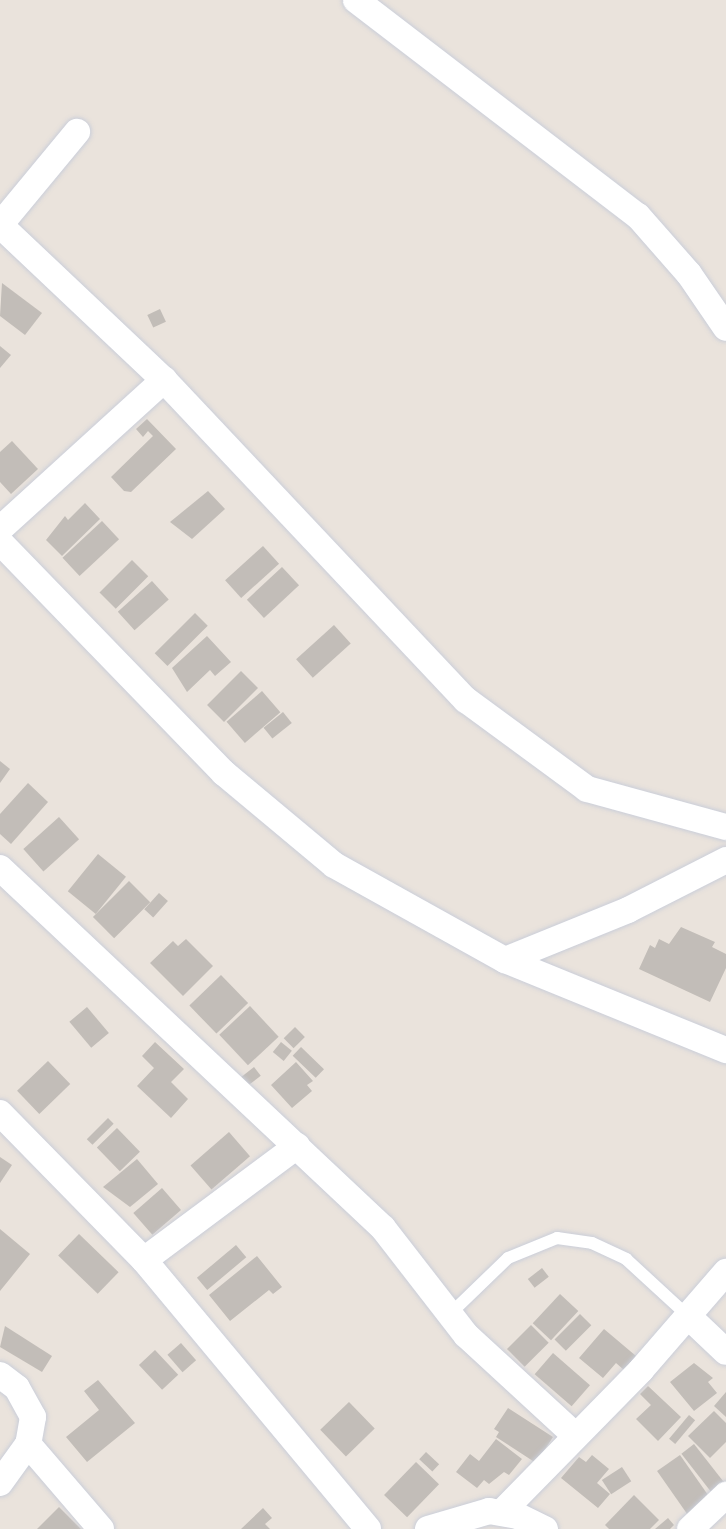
<!DOCTYPE html>
<html>
<head>
<meta charset="utf-8">
<style>
	body { margin:0 }
	#map { position:relative; width:726px; height:1529px; overflow:hidden; background:#eae3dc; font-family:"Varela Round",sans-serif }
	div>[style] { position:absolute }
	.building>* { inset:0; background:#c2bdb8; transform-origin:0 0 }
	.roads { filter:drop-shadow(0 0 2px #caced9) drop-shadow(0 0 2px #caced9) }
	.service>* { height:12px; margin:-6px; padding:0 6px; transform-origin:6px; border-radius:6px; background:#fff }
	.minor>* { height:26px; margin:-13px; padding:0 13px; transform-origin:13px; border-radius:13px; background:#fff }
	span { translate:-50% -50%; white-space:nowrap; text-align:center; line-height:1.15; -webkit-text-stroke:7px #fff; paint-order:stroke }
</style>
</head>
<body>
<div id="map">
	<div class="building">
		<div style="clip-path:polygon(2px 283px,42px 313px,25px 335px,0 316px)"></div>
		<div style="left:160px;top:309px;width:14px;height:14px;rotate:65deg"></div>
		<div style="clip-path:polygon(0 346px,11px 355px,0 368px)"></div>
		<div style="clip-path:polygon(147px 419px,176px 449px,131px 492px,124px 491px,111px 477px,153px 436px,148px 431px,143px 437px,136px 429px)"></div>
		<div style="clip-path:polygon(12px 441px,38px 469px,11px 494px,0 482px,0 452px)"></div>
		<div style="clip-path:polygon(208px 491px,225px 509px,192px 539px,170px 522px)"></div>
		<div style="clip-path:polygon(85px 503px,100px 519px,62px 556px,46px 540px,65px 516px,68px 520px)"></div>
		<div style="left:102px;top:521px;width:25px;height:54px;rotate:47deg"></div>
		<div style="left:263px;top:546px;width:24px;height:51px;rotate:48deg"></div>
		<div style="left:132px;top:560px;width:23px;height:46px;rotate:45deg"></div>
		<div style="left:282px;top:567px;width:25px;height:48px;rotate:47deg"></div>
		<div style="left:152px;top:581px;width:25px;height:46px;rotate:48deg"></div>
		<div style="left:195px;top:613px;width:18px;height:57px;rotate:45deg"></div>
		<div style="left:334px;top:625px;width:25px;height:51px;rotate:48deg"></div>
		<div style="clip-path:polygon(207px 636px,231px 662px,215px 676px,210px 670px,187px 692px,172px 668px)"></div>
		<div style="left:241px;top:671px;width:24px;height:48px;rotate:45deg"></div>
		<div style="left:262px;top:691px;width:28px;height:47px;rotate:49deg"></div>
		<div style="left:283px;top:712px;width:14px;height:25px;rotate:51deg"></div>
		<div style="clip-path:polygon(0 761px,10px 769px,0 783px)"></div>
		<div style="clip-path:polygon(28px 783px,48px 802px,11px 844px,0 834px,0 814px)"></div>
		<div style="left:59px;top:817px;width:30px;height:48px;rotate:48deg"></div>
		<div style="left:98px;top:854px;width:36px;height:48px;rotate:39deg"></div>
		<div style="left:129px;top:881px;width:30px;height:51px;rotate:45deg"></div>
		<div style="left:159px;top:893px;width:12px;height:22px;rotate:42deg"></div>
		<div style="clip-path:polygon(681px 927px,715px 942px,712px 947px,726px 954px,726px 968px,710px 1002px,639px 969px,650px 945px,655px 948px,659px 939px,669px 944px)"></div>
		<div style="clip-path:polygon(186px 939px,213px 966px,183px 996px,150px 963px,173px 941px,178px 946px)"></div>
		<div style="left:221px;top:975px;width:39px;height:44px;rotate:46deg"></div>
		<div style="left:250px;top:1006px;width:42px;height:42px;rotate:47deg"></div>
		<div style="left:87px;top:1007px;width:34px;height:23px;rotate:50deg"></div>
		<div style="left:295px;top:1027px;width:14px;height:16px;rotate:45deg"></div>
		<div style="clip-path:polygon(155px 1042px,184px 1069px,171px 1082px,188px 1099px,171px 1118px,137px 1086px,154px 1068px,142px 1056px)"></div>
		<div style="left:281px;top:1042px;width:14px;height:13px;rotate:39deg"></div>
		<div style="left:301px;top:1047px;width:32px;height:12px;rotate:44deg"></div>
		<div style="left:48px;top:1061px;width:32px;height:43px;rotate:46deg"></div>
		<div style="clip-path:polygon(296px 1062px,313px 1081px,307px 1085px,312px 1091px,292px 1108px,271px 1085px)"></div>
		<div style="left:254px;top:1067px;width:11px;height:19px;rotate:52deg"></div>
		<div style="left:108px;top:1118px;width:8px;height:30px;rotate:45deg"></div>
		<div style="left:117px;top:1128px;width:33px;height:28px;rotate:46deg"></div>
		<div style="left:229px;top:1132px;width:32px;height:51px;rotate:49deg"></div>
		<div style="clip-path:polygon(0 1157px,12px 1165px,0 1183px)"></div>
		<div style="clip-path:polygon(137px 1159px,158px 1184px,130px 1207px,103px 1187px)"></div>
		<div style="left:162px;top:1188px;width:29px;height:38px;rotate:49deg"></div>
		<div style="clip-path:polygon(0 1229px,30px 1254px,0 1291px)"></div>
		<div style="left:79px;top:1234px;width:55px;height:30px;rotate:44deg"></div>
		<div style="left:236px;top:1245px;width:16px;height:51px;rotate:50deg"></div>
		<div style="clip-path:polygon(257px 1256px,282px 1287px,273px 1294px,269px 1290px,230px 1321px,209px 1295px)"></div>
		<div style="left:542px;top:1268px;width:11px;height:18px;rotate:52deg"></div>
		<div style="left:560px;top:1294px;width:25px;height:40px;rotate:43deg"></div>
		<div style="left:580px;top:1314px;width:16px;height:36px;rotate:45deg"></div>
		<div style="left:531px;top:1325px;width:25px;height:34px;rotate:45deg"></div>
		<div style="clip-path:polygon(5px 1326px,52px 1356px,42px 1372px,0 1347px)"></div>
		<div style="clip-path:polygon(604px 1329px,636px 1356px,624px 1370px,616px 1363px,603px 1378px,579px 1358px)"></div>
		<div style="left:181px;top:1343px;width:23px;height:18px;rotate:49deg"></div>
		<div style="left:155px;top:1350px;width:34px;height:22px;rotate:47deg"></div>
		<div style="left:553px;top:1353px;width:49px;height:28px;rotate:41deg"></div>
		<div style="clip-path:polygon(694px 1363px,713px 1378px,708px 1382px,717px 1393px,694px 1411px,670px 1382px)"></div>
		<div style="clip-path:polygon(98px 1380px,135px 1423px,87px 1462px,66px 1437px,99px 1410px,84px 1391px)"></div>
		<div style="clip-path:polygon(648px 1386px,681px 1417px,658px 1441px,636px 1419px,651px 1405px,640px 1394px)"></div>
		<div style="clip-path:polygon(726px 1392px,726px 1417px,714px 1406px)"></div>
		<div style="left:349px;top:1402px;width:37px;height:40px;rotate:46deg"></div>
		<div style="clip-path:polygon(508px 1408px,553px 1437px,536px 1463px,496px 1437px,499px 1432px,494px 1429px)"></div>
		<div style="clip-path:polygon(714px 1411px,726px 1423px,726px 1442px,710px 1458px,688px 1436px)"></div>
		<div style="left:689px;top:1415px;width:8px;height:31px;rotate:40deg"></div>
		<div style="clip-path:polygon(496px 1439px,522px 1459px,509px 1475px,504px 1472px,489px 1484px,484px 1480px,477px 1488px,456px 1472px,470px 1454px,479px 1461px)"></div>
		<div style="left:694px;top:1444px;width:49px;height:16px;rotate:52deg"></div>
		<div style="left:426px;top:1452px;width:18px;height:10px;rotate:43deg"></div>
		<div style="clip-path:polygon(592px 1455px,609px 1469px,597px 1483px,610px 1494px,598px 1508px,561px 1478px,579px 1457px,586px 1462px)"></div>
		<div style="left:680px;top:1455px;width:54px;height:28px;rotate:55deg"></div>
		<div style="left:416px;top:1462px;width:32px;height:46px;rotate:44deg"></div>
		<div style="left:622px;top:1467px;width:17px;height:24px;rotate:57deg"></div>
		<div style="clip-path:polygon(634px 1495px,659px 1520px,650px 1529px,609px 1529px,605px 1525px)"></div>
		<div style="clip-path:polygon(59px 1507px,81px 1529px,37px 1529px)"></div>
		<div style="clip-path:polygon(263px 1508px,272px 1518px,265px 1524px,270px 1529px,241px 1529px)"></div>
		<div style="clip-path:polygon(668px 1518px,674px 1525px,670px 1529px,655px 1529px)"></div>
	</div>
	<div class="roads">
		<div class="service">
			<div style="left:449px;top:1315px;width:82px;rotate:-44deg"></div>
			<div style="left:508px;top:1258px;width:53px;rotate:-22.2deg"></div>
			<div style="left:557px;top:1238px;width:35px;rotate:8deg"></div>
			<div style="left:592px;top:1243px;width:38px;rotate:25deg"></div>
			<div style="left:626px;top:1259px;width:84px;rotate:42.6deg"></div>
		</div>
		<div class="minor">
			<div style="left:356px;top:0;width:355px;rotate:37.5deg"></div>
			<div style="left:638px;top:216px;width:77px;rotate:48.7deg"></div>
			<div style="left:689px;top:274px;width:65px;rotate:55.6deg"></div>
			<div style="left:0;top:225px;width:226px;rotate:43.4deg"></div>
			<div style="left:164px;top:380px;width:440px;rotate:46.7deg"></div>
			<div style="left:466px;top:700px;width:150px;rotate:36.3deg"></div>
			<div style="left:587px;top:789px;width:144px;rotate:15.3deg"></div>
			<div style="left:0;top:225px;width:121px;rotate:-50.4deg"></div>
			<div style="left:0;top:529px;width:222px;rotate:-42.3deg"></div>
			<div style="left:0;top:542px;width:322px;rotate:45.9deg"></div>
			<div style="left:224px;top:773px;width:143px;rotate:39.9deg"></div>
			<div style="left:334px;top:865px;width:196px;rotate:29.1deg"></div>
			<div style="left:505px;top:960px;width:239px;rotate:22.2deg"></div>
			<div style="left:0;top:868px;width:526px;rotate:43.23deg"></div>
			<div style="left:383px;top:1228px;width:135px;rotate:52.2deg"></div>
			<div style="left:466px;top:1335px;width:149px;rotate:42.6deg"></div>
			<div style="left:505px;top:960px;width:133px;rotate:-22.1deg"></div>
			<div style="left:628px;top:910px;width:110px;rotate:-27deg"></div>
			<div style="left:0;top:1113px;width:206px;rotate:45.6deg"></div>
			<div style="left:144px;top:1260px;width:350px;rotate:50.2deg"></div>
			<div style="left:144px;top:1260px;width:191px;rotate:-36.7deg"></div>
			<div style="left:688px;top:1316px;width:52px;rotate:43.5deg"></div>
			<div style="left:0;top:1375px;width:21px;rotate:37deg"></div>
			<div style="left:17px;top:1388px;width:33px;rotate:61deg"></div>
			<div style="left:33px;top:1417px;width:27px;rotate:100deg"></div>
			<div style="left:28px;top:1444px;width:48px;rotate:125.7deg"></div>
			<div style="left:28px;top:1444px;width:112px;rotate:49.3deg"></div>
			<div style="left:502px;top:1512px;width:199px;rotate:-45.6deg"></div>
			<div style="left:641px;top:1370px;width:130px;rotate:-49.1deg"></div>
			<div style="left:428px;top:1529px;width:64px;rotate:-16.4deg"></div>
			<div style="left:489px;top:1511px;width:29px;rotate:10deg"></div>
			<div style="left:518px;top:1516px;width:30px;rotate:26deg"></div>
			<div style="left:690px;top:1529px;width:50px;rotate:-43.4deg"></div>
		</div>
	</div>
</div>
</body>
</html>
